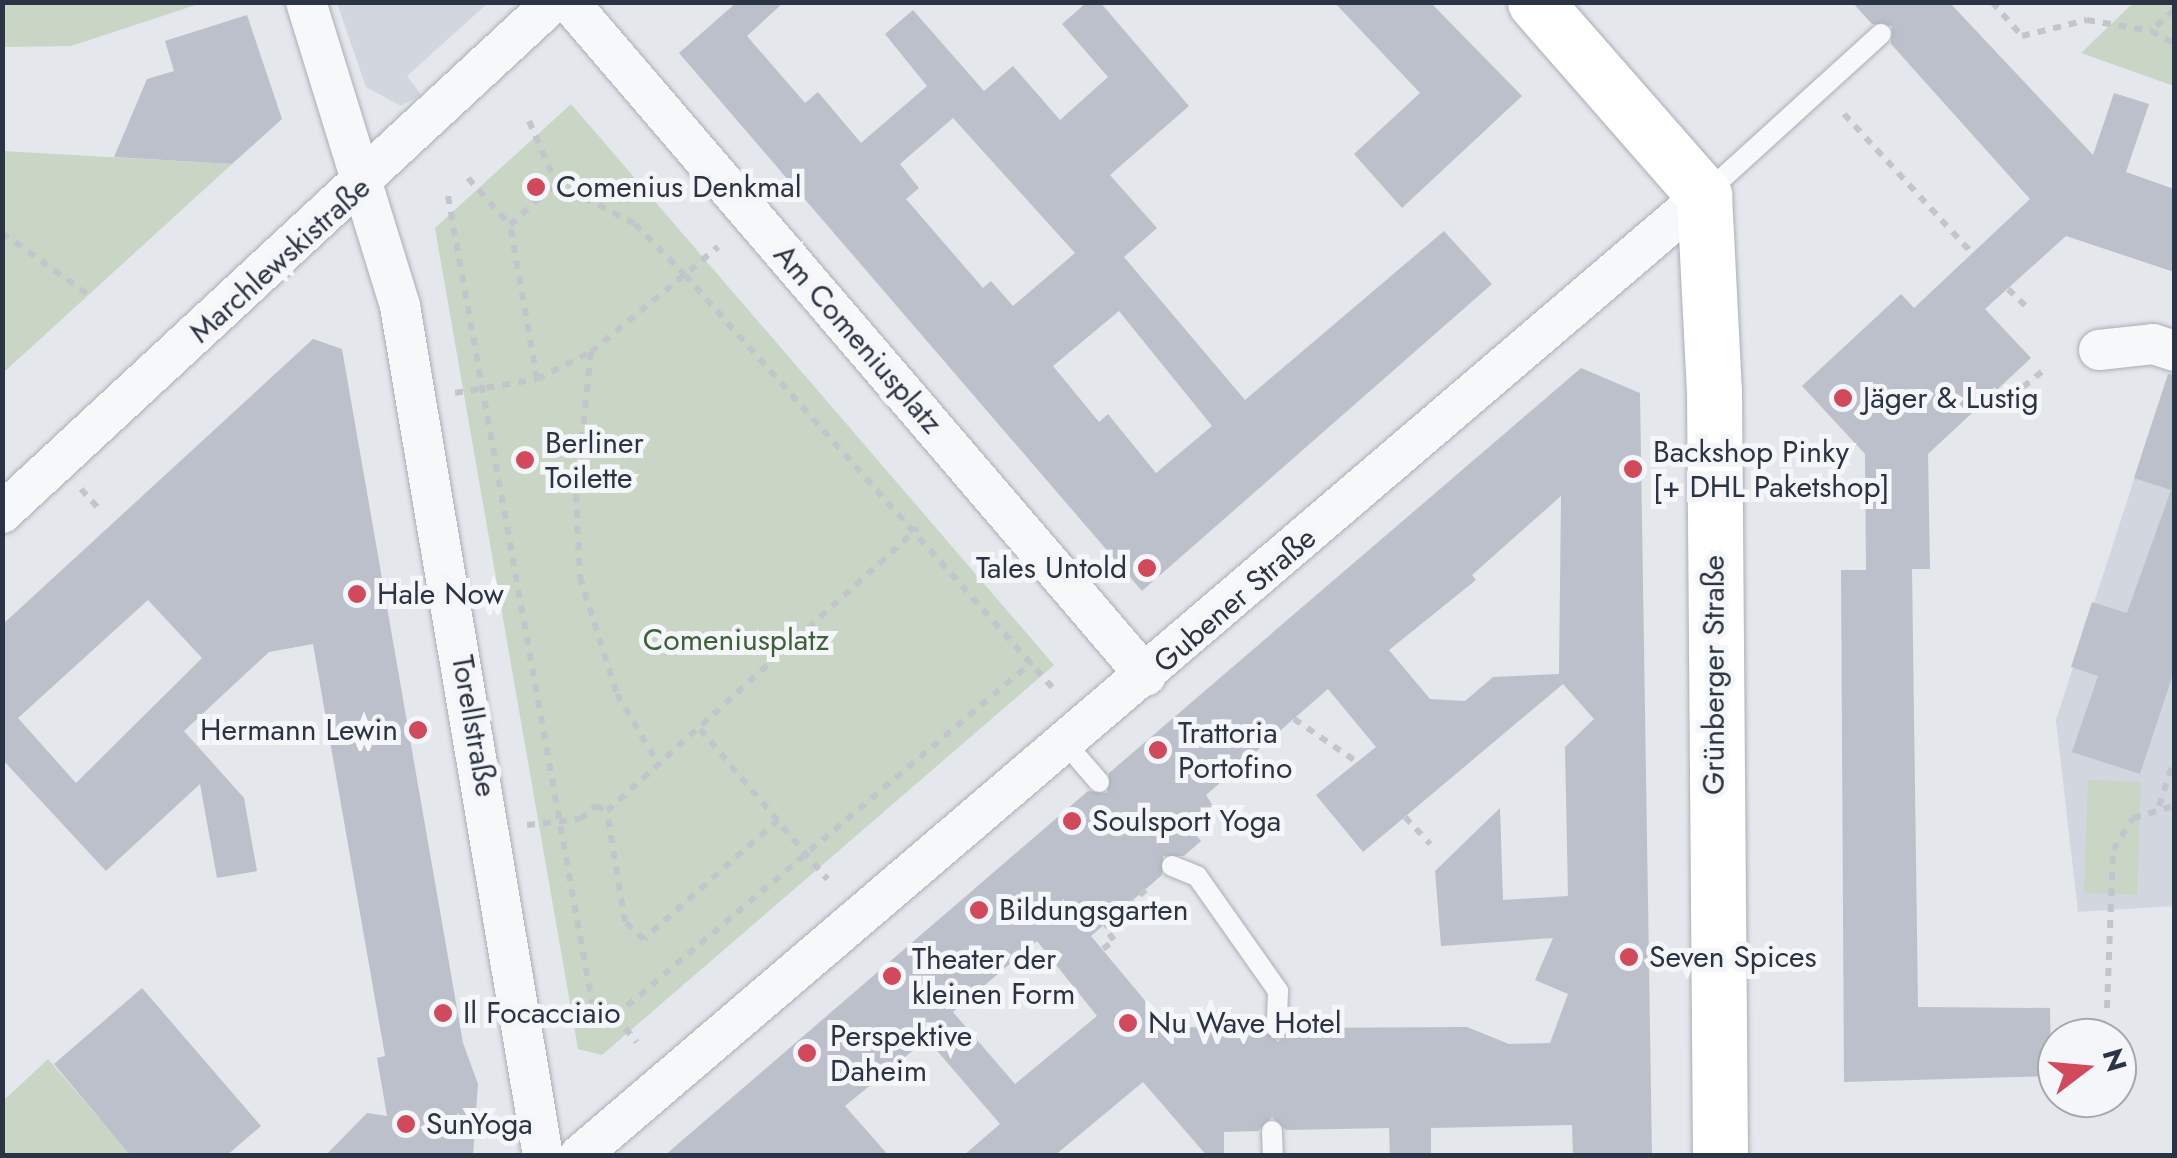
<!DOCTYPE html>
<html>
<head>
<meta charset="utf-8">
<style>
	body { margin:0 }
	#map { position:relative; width:2177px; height:1158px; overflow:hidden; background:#e4e7ec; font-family:Jost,sans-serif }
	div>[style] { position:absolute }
	.built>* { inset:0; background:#d2d6de }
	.green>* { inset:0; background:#c9d6c5; transform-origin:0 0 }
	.building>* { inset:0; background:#bbc0ca }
	.path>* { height:6px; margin-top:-3px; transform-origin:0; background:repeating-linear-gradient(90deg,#c2c5cb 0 8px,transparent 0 16px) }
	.roads { filter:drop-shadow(0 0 2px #a9aeb7) drop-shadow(0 0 2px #a9aeb7) }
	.lane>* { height:20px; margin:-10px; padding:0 10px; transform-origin:10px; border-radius:10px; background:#f7f8fa }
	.street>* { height:40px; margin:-20px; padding:0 20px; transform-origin:20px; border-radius:20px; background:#f7f8fa }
	.secondary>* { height:55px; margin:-27.5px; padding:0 27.5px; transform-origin:27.5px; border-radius:27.5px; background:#fff }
	.dots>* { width:28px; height:28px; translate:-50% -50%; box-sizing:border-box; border:5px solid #f4f6f9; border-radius:50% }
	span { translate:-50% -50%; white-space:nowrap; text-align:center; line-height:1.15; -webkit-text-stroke:10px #f4f6f9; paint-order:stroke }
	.poi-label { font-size:30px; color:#2b3445 }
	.left { translate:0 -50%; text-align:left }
	.right { translate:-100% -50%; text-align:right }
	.street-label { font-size:30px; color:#2b3445 }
	.park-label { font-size:30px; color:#3f6138 }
	.frame { position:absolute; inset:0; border:5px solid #2b3445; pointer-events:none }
	.north { position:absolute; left:2037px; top:1018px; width:100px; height:100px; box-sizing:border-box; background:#f4f6f9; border:2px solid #a4a8b1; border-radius:50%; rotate:74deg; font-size:28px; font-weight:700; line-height:40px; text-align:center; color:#2b3445 }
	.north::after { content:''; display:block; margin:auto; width:35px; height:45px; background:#d1495b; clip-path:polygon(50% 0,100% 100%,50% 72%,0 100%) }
</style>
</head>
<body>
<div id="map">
	<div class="built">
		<div style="clip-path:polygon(337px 3px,488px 3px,407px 76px,421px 95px,401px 106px,366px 87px)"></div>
		<div style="clip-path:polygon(2153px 421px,2174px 428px,2174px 906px,2078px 912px,2056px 720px)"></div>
	</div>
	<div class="green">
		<div style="clip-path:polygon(2134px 2px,2174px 3px,2174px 86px,2081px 53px)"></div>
		<div style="clip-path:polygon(2px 3px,3px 2px,202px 3px,71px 46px,3px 47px)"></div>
		<div style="clip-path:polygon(571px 104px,1054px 665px,602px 1055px,578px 1049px,435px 228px)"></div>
		<div style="clip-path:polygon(3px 151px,232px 164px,3px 373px)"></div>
		<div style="left:2088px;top:780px;width:53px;height:113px;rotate:2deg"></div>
		<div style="clip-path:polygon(48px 1059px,131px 1155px,3px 1156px,3px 1101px)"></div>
	</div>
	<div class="building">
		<div style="clip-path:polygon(evenodd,737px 2px,784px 2px,747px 36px,805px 103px,818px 92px,861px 143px,927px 86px,885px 34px,913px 10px,984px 91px,1013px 66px,1060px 120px,1108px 77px,1062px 24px,1087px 2px,1100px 2px,1189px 106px,1110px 175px,1157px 228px,1124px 257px,1245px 400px,1444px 231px,1492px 284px,1142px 591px,679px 53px,737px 2px,953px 118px,1075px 253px,1013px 306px,991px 281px,983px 288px,906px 199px,919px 188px,900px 164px,953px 118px,737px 2px,1119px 311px,1212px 426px,1156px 473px,1108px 414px,1099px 422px,1053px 366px,1119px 311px)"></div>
		<div style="clip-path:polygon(1334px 2px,1430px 2px,1522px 96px,1402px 208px,1354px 154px,1420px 93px)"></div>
		<div style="clip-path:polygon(1852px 2px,1949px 2px,2093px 155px,2114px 93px,2149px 104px,2126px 172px,2174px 189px,2174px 272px,2066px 236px,1985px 309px,2031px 358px,1928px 454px,1930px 569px,1912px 569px,1918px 1007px,2050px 1008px,2051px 1076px,1844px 1082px,1841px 570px,1866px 570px,1865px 454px,1802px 386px,1901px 294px,1914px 308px,2030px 199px,1891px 44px,1892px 26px,1872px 24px)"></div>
		<div style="clip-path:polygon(247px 15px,282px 119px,232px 164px,114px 157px,147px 79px,174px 71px,165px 41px)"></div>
		<div style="clip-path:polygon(evenodd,313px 339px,342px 349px,463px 1043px,478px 1084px,473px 1156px,325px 1156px,367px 1113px,387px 1116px,377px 1058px,385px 1056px,313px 644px,269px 652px,184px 731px,244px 798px,257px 871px,217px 878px,200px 784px,106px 871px,2px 759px,2px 625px,313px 339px,148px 600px,202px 658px,76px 783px,18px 718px,148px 600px)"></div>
		<div style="clip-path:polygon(evenodd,1581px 368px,1640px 393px,1652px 1156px,1573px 1156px,1572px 1125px,1431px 1128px,1431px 1156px,1390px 1156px,1389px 1128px,1286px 1130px,1272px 1117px,1258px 1131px,1224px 1132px,1224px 1156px,1207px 1156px,1143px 1082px,1054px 1156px,963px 1156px,1000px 1124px,927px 1039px,845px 1106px,889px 1156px,664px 1156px,1088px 791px,1107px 793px,1109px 773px,1581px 368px,1561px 496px,1559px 674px,1493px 677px,1465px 701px,1430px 699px,1389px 650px,1476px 580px,1472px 575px,1561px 496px,1581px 368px,1563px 684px,1594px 719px,1565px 747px,1568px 896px,1503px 900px,1500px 808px,1435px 871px,1441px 946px,1553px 938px,1535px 980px,1568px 994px,1550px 1043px,1509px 1044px,1467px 1027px,1291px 1028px,1278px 1042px,1263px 1028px,1167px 1027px,1091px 936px,1162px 875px,1163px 856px,1184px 856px,1201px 841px,1188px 826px,1213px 806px,1206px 795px,1328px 689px,1376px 747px,1316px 795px,1363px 852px,1563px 684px,1581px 368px,1037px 941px,1097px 1016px,1015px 1084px,953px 1012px,1037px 941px)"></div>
		<div style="clip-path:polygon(2168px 374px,2174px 375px,2174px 671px,2140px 774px,2072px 752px,2098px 676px,2071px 667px,2092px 602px,2127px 613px,2171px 490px,2134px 478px)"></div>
		<div style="clip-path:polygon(142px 988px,261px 1126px,226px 1156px,131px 1156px,54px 1064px)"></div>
	</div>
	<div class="path">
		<div style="left:1992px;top:2px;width:45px;rotate:48.6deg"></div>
		<div style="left:2022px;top:36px;width:67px;rotate:-13.8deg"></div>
		<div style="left:2087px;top:20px;width:65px;rotate:9.8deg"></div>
		<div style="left:2174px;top:10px;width:31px;rotate:138deg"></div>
		<div style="left:2151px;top:31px;width:26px;rotate:29deg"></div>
		<div style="left:1844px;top:114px;width:188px;rotate:47.4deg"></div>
		<div style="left:529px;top:121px;width:68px;rotate:66.5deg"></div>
		<div style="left:468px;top:178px;width:63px;rotate:48.2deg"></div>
		<div style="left:448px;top:196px;width:820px;rotate:79.88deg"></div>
		<div style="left:592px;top:1003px;width:26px;rotate:29deg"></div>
		<div style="left:615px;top:1016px;width:547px;rotate:-40.33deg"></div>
		<div style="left:2px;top:233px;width:107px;rotate:35.5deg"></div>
		<div style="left:2008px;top:289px;width:30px;rotate:44deg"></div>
		<div style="left:591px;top:352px;width:143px;rotate:96deg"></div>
		<div style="left:576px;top:494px;width:83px;rotate:87.2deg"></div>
		<div style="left:580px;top:577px;width:123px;rotate:72.5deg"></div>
		<div style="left:617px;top:694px;width:81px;rotate:59.6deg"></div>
		<div style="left:537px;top:379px;width:156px;rotate:-99.9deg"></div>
		<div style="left:510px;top:225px;width:62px;rotate:-42.4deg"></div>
		<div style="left:556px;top:183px;width:89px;rotate:27.4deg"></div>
		<div style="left:635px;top:224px;width:71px;rotate:45.6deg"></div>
		<div style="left:685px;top:275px;width:552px;rotate:48.31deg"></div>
		<div style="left:2023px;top:387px;width:32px;rotate:-39deg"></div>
		<div style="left:455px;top:393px;width:83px;rotate:-9.7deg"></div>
		<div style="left:537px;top:379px;width:60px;rotate:-26.6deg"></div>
		<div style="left:591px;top:352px;width:165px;rotate:-39.6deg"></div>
		<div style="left:81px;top:489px;width:30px;rotate:48deg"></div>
		<div style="left:1294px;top:719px;width:76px;rotate:34.3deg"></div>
		<div style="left:700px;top:729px;width:197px;rotate:49.7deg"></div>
		<div style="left:2159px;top:806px;width:48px;rotate:-71.9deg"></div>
		<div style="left:1405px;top:817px;width:37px;rotate:47deg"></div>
		<div style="left:778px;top:820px;width:179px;rotate:138.4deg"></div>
		<div style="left:644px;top:939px;width:25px;rotate:-138deg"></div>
		<div style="left:625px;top:922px;width:112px;rotate:-99.2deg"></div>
		<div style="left:607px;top:811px;width:420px;rotate:-42.3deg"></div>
		<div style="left:527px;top:825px;width:53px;rotate:-6.5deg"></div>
		<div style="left:580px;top:819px;width:21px;rotate:-39deg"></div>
		<div style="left:596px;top:806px;width:12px;rotate:24deg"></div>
		<div style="left:1103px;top:949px;width:14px;rotate:-39deg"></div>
		<div style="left:1114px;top:940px;width:16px;rotate:-128deg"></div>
		<div style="left:1104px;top:927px;width:63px;rotate:-41.8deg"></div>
		<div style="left:2107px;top:1008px;width:158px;rotate:-87.8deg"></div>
		<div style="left:2113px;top:850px;width:38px;rotate:-58deg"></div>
		<div style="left:2133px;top:818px;width:43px;rotate:-16.3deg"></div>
		<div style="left:560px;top:1010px;width:33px;rotate:-12deg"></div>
		<div style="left:615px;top:1016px;width:34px;rotate:50deg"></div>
	</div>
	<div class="roads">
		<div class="lane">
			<div style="left:1705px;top:194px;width:238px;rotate:-42.3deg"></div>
			<div style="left:1067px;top:745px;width:49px;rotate:49.1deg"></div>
			<div style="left:1172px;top:866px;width:27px;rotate:22deg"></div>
			<div style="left:1197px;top:876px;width:141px;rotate:54.8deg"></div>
			<div style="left:1278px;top:991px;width:37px;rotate:92deg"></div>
			<div style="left:1272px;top:1131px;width:25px;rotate:88deg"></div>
		</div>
		<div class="street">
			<div style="left:306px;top:2px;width:318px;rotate:72.8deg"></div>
			<div style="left:400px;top:306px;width:862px;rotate:80.45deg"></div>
			<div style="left:569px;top:2px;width:887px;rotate:49.43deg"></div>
			<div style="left:2099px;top:350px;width:54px;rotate:-6.3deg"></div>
			<div style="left:2153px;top:344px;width:22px;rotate:18deg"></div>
			<div style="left:2px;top:513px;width:751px;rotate:-42.84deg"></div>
			<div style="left:579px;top:1156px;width:1480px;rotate:-40.5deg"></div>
		</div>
		<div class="secondary">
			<div style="left:1535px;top:2px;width:257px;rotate:48.8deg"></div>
			<div style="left:1704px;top:195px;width:196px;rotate:87.1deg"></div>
			<div style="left:1714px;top:391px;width:765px;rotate:89.55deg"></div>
		</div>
	</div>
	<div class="dots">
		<div style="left:536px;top:187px;background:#d1495b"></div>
		<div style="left:1843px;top:398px;background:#d1495b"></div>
		<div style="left:525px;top:460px;background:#d1495b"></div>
		<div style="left:1633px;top:469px;background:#d1495b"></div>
		<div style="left:1147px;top:568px;background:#d1495b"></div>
		<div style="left:357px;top:594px;background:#d1495b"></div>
		<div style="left:418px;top:730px;background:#d1495b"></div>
		<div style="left:1158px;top:750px;background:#d1495b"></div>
		<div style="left:1072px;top:821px;background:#d1495b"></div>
		<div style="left:979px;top:910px;background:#d1495b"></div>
		<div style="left:1629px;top:957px;background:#d1495b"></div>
		<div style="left:892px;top:976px;background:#d1495b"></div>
		<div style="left:443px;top:1013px;background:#d1495b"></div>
		<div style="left:1128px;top:1023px;background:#d1495b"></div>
		<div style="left:807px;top:1053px;background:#d1495b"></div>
		<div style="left:406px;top:1124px;background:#d1495b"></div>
	</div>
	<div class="poi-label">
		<span class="left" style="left:556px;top:187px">Comenius Denkmal</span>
		<span class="left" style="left:1863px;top:398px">Jäger &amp; Lustig</span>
		<span class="left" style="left:545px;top:460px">Berliner<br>Toilette</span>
		<span class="left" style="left:1653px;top:469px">Backshop Pinky<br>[+ DHL Paketshop]</span>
		<span class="right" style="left:1127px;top:568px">Tales Untold</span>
		<span class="left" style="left:377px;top:594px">Hale Now</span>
		<span class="right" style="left:398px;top:730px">Hermann Lewin</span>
		<span class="left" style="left:1178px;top:750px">Trattoria<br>Portofino</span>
		<span class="left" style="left:1092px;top:821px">Soulsport Yoga</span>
		<span class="left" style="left:999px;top:910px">Bildungsgarten</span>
		<span class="left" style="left:1649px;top:957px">Seven Spices</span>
		<span class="left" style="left:912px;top:976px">Theater der<br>kleinen Form</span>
		<span class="left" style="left:463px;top:1013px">Il Focacciaio</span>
		<span class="left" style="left:1148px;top:1023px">Nu Wave Hotel</span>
		<span class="left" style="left:830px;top:1053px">Perspektive<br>Daheim</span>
		<span class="left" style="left:426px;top:1124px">SunYoga</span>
	</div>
	<div class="street-label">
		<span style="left:280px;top:260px;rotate:-42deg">Marchlewskistraße</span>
		<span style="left:858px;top:339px;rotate:49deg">Am Comeniusplatz</span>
		<span style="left:1235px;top:600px;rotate:-41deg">Gubener Straße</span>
		<span style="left:1714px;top:675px;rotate:-90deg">Grünberger Straße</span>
		<span style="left:474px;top:726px;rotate:80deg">Torellstraße</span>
	</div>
	<div class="park-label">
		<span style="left:736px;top:640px">Comeniusplatz</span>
	</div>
	<div class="frame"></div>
	<div class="north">N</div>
</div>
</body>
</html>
